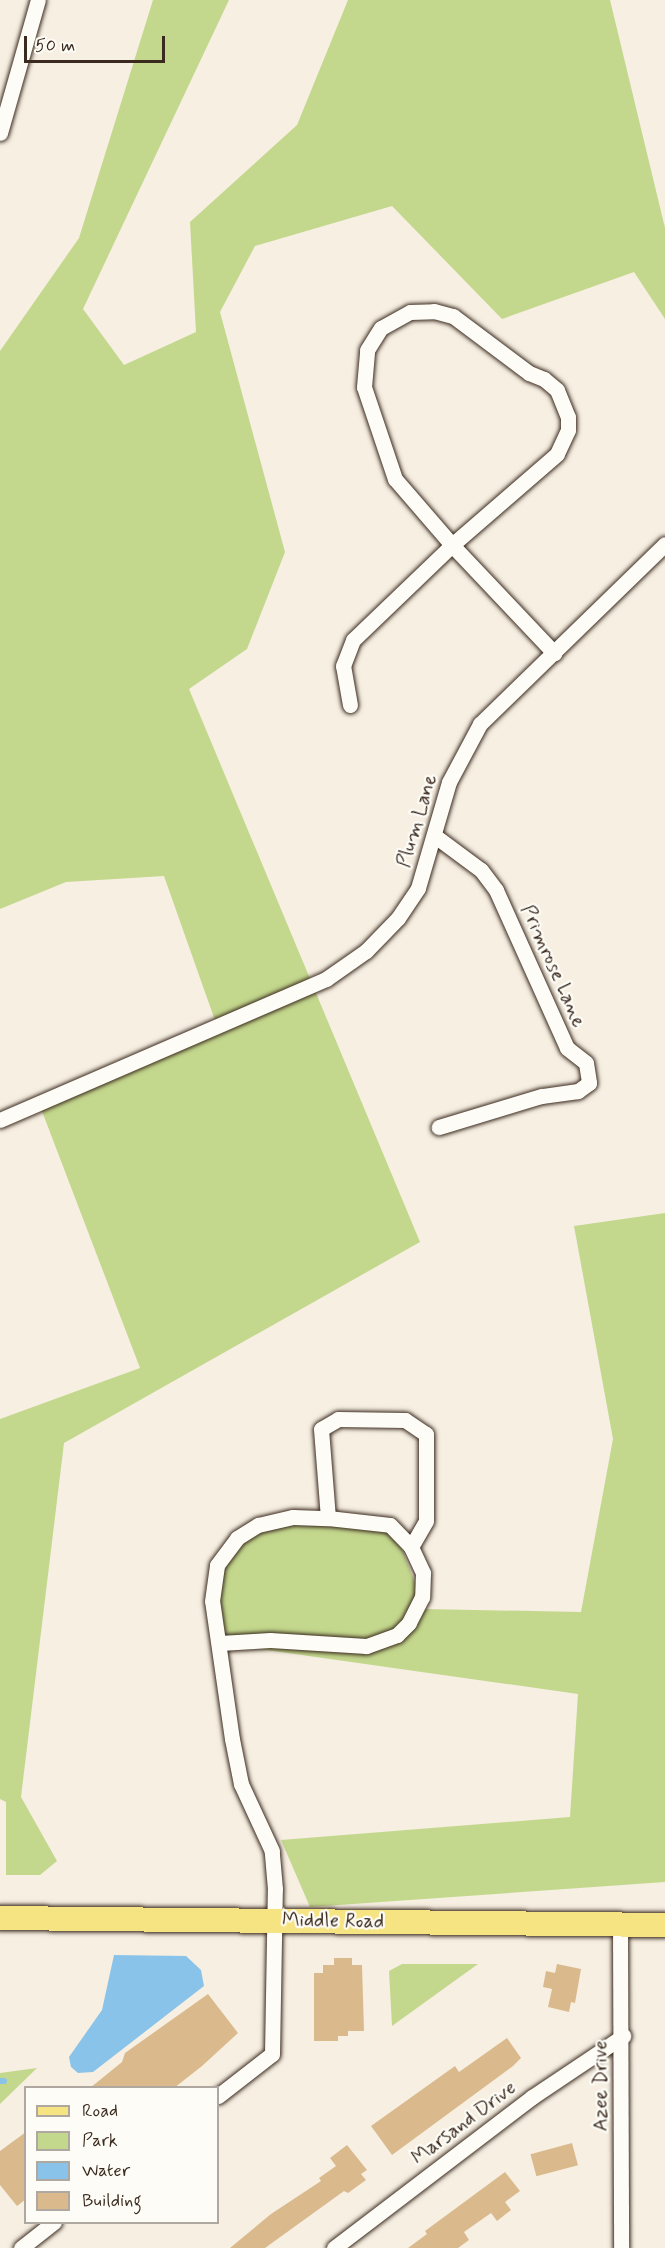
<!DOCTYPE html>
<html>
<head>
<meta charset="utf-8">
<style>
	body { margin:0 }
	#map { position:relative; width:665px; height:2248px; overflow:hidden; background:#f6efe2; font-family:Mynerve,sans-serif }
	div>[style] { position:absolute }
	.green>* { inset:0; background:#c4d88d }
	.water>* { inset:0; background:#8ac3e9 }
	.stream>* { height:6px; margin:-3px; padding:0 3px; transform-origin:3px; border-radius:3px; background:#8ac3e9 }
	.building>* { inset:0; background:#daba8d; transform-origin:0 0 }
	.roads { filter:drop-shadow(0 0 2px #3b2a1e) drop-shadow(0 0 2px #3b2a1e) }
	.minor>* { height:15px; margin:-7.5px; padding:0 7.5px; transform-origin:7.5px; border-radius:7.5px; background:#fdfcf7 }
	.primary>* { height:24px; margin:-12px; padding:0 12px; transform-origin:12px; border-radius:12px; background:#f6e381 }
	span { translate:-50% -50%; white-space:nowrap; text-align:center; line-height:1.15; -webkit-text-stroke:4.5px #fdfcf7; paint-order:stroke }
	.street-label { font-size:20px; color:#3b2a1e }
	.legend { position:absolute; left:24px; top:2086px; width:195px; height:138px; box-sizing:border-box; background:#fdfcf7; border:2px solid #afa8a0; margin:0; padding:8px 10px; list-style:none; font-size:18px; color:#3b2a1e }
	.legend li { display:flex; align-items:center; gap:12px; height:30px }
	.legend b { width:30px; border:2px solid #afa8a0 }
	.scale { position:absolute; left:24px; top:36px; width:141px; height:27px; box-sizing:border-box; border:3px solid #3b2a1e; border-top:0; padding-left:8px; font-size:18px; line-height:21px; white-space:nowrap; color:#3b2a1e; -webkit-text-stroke:4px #fdfcf7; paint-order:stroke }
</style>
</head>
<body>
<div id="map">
	<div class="green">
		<div style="clip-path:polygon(153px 0,229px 0,83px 309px,124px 365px,196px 332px,190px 222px,297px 125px,348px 0,610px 0,665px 228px,665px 319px,634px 272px,502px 319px,392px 206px,255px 246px,220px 312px,285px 552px,247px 649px,189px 689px,420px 1242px,64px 1443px,21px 1797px,57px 1861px,40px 1875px,6px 1875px,6px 1802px,0 1799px,0 1419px,140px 1368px,40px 1106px,218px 1029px,164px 876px,66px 882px,0 909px,0 351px,79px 238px)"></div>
		<div style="clip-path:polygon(665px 1213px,665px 1882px,310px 1907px,281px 1840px,570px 1817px,578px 1694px,231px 1645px,211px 1601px,240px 1535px,303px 1522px,395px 1531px,425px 1609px,581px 1612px,613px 1439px,574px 1226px)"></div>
		<div style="clip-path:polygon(402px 1964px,478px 1964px,392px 2026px,389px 1971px)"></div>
		<div style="clip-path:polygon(37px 2068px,0 2104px,0 2073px)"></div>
	</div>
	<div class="water">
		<div style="clip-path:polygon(114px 1955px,186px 1956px,201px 1970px,204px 1986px,93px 2072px,78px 2073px,71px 2067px,69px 2057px,102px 2010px)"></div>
	</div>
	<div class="stream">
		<div style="left:0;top:2081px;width:4px"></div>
	</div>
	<div class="building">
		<div style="clip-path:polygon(334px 1958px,352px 1958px,352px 1965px,362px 1965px,364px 2031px,348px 2031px,348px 2036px,338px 2036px,338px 2041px,314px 2041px,314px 1973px,323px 1973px,323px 1965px,334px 1965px)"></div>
		<div style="clip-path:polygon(557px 1964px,581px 1969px,575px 2003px,571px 2002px,569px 2012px,548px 2007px,552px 1989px,543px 1987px,546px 1971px,555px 1973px)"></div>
		<div style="clip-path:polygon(208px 1994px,238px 2033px,202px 2066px,174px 2088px,90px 2088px,122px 2062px,125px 2053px)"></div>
		<div style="clip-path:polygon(507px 2038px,521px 2058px,513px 2066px,392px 2155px,371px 2126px,455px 2066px,459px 2072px)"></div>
		<div style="clip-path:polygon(26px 2132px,26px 2199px,17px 2206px,0 2185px,0 2151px)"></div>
		<div style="left:572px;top:2143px;width:23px;height:43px;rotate:75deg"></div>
		<div style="clip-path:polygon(347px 2145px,367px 2170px,361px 2174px,366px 2180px,348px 2193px,344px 2191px,265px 2248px,230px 2248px,271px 2214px,321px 2181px,319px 2178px,336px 2166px,330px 2158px)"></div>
		<div style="clip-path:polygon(505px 2172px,520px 2191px,505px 2202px,511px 2210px,497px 2221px,491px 2213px,464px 2232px,469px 2240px,458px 2248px,408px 2248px,427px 2234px,425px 2231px)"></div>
	</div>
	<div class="roads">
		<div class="minor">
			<div style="left:0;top:133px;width:138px;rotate:-74.1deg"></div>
			<div style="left:434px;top:311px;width:20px;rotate:15deg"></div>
			<div style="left:453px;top:316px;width:95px;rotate:36.9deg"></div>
			<div style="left:529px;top:373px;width:16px;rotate:22deg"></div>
			<div style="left:544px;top:379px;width:17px;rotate:40deg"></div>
			<div style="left:557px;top:390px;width:29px;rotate:68deg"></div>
			<div style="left:568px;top:417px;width:13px;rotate:90deg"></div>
			<div style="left:568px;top:430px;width:26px;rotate:115deg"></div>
			<div style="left:557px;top:454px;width:139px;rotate:139.1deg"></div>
			<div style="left:452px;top:545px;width:87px;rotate:-130.8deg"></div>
			<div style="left:395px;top:479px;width:97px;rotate:-108.6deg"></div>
			<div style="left:364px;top:387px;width:37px;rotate:-85deg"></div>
			<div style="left:367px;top:350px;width:26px;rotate:-58deg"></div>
			<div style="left:381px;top:328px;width:33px;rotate:-29deg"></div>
			<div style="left:410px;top:312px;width:24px;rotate:-2deg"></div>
			<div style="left:350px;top:705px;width:40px;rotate:-100deg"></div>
			<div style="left:343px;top:666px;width:28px;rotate:-69deg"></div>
			<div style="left:353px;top:640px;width:137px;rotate:-43.8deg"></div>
			<div style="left:452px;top:545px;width:149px;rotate:46.6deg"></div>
			<div style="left:435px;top:836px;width:57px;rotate:36.5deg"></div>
			<div style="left:481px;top:870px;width:25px;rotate:53deg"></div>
			<div style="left:496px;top:890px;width:173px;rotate:65.8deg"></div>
			<div style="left:567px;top:1048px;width:24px;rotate:38deg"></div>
			<div style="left:586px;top:1063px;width:20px;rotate:81deg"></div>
			<div style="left:589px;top:1083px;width:14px;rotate:144deg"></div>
			<div style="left:578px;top:1091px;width:37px;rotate:172deg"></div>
			<div style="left:541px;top:1096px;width:107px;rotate:163.1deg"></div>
			<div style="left:0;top:1120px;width:355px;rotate:-23.4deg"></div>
			<div style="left:326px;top:979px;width:49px;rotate:-35deg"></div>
			<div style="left:366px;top:951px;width:46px;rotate:-45.9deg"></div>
			<div style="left:398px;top:918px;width:36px;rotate:-56deg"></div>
			<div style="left:418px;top:888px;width:110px;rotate:-73.7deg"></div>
			<div style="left:449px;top:782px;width:66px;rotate:-61.9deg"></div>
			<div style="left:480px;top:724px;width:258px;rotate:-44.2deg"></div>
			<div style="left:328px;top:1518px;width:89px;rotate:-94.5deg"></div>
			<div style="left:321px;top:1429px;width:20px;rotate:-30deg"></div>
			<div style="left:338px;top:1419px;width:67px;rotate:0.9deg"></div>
			<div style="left:405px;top:1420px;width:25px;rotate:34deg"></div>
			<div style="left:426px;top:1434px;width:87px;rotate:90deg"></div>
			<div style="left:426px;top:1521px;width:30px;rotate:120deg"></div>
			<div style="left:620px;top:1925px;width:323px;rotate:89.8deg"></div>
			<div style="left:218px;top:2096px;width:68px;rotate:-37.9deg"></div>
			<div style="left:272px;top:2054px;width:165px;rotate:-89deg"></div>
			<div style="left:275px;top:1889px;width:38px;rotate:-95deg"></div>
			<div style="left:272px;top:1851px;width:74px;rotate:-114.8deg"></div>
			<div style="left:241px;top:1784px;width:46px;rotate:-101.3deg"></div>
			<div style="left:232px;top:1739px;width:139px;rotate:-98.2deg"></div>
			<div style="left:212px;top:1601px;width:36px;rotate:-82deg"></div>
			<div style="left:217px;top:1565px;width:34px;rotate:-53deg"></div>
			<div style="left:237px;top:1538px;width:25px;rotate:-32deg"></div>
			<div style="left:258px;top:1525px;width:36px;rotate:-13deg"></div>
			<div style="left:293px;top:1517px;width:35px;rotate:2deg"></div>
			<div style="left:328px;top:1518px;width:62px;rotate:6.4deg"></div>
			<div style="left:390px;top:1525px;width:30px;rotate:46deg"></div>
			<div style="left:411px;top:1547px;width:29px;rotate:65deg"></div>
			<div style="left:423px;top:1573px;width:24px;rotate:92deg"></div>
			<div style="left:422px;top:1597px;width:29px;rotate:117deg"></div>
			<div style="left:409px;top:1623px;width:17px;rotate:135deg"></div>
			<div style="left:397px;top:1635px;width:33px;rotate:160deg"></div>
			<div style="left:366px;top:1646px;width:96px;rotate:-176.4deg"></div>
			<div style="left:270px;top:1640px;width:50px;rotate:176.6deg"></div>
			<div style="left:21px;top:2248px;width:42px;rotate:-38.2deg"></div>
			<div style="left:334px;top:2248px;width:249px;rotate:-37.3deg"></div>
			<div style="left:532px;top:2097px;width:110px;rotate:-33.8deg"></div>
		</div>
		<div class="primary">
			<div style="left:0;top:1918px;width:665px;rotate:0.6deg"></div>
		</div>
	</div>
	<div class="street-label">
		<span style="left:417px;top:821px;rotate:-73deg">Plum Lane</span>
		<span style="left:553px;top:966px;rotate:66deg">Primrose Lane</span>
		<span style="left:333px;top:1921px;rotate:1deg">Middle Road</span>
		<span style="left:601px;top:2086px;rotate:-90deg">Azee Drive</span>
		<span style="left:464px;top:2123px;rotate:-37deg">Marsand Drive</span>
	</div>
	<ul class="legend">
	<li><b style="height:8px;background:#f6e381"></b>Road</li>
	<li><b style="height:16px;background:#c4d88d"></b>Park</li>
	<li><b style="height:16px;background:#8ac3e9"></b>Water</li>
	<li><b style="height:16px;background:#daba8d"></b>Building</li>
	</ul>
	<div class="scale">50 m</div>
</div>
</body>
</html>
